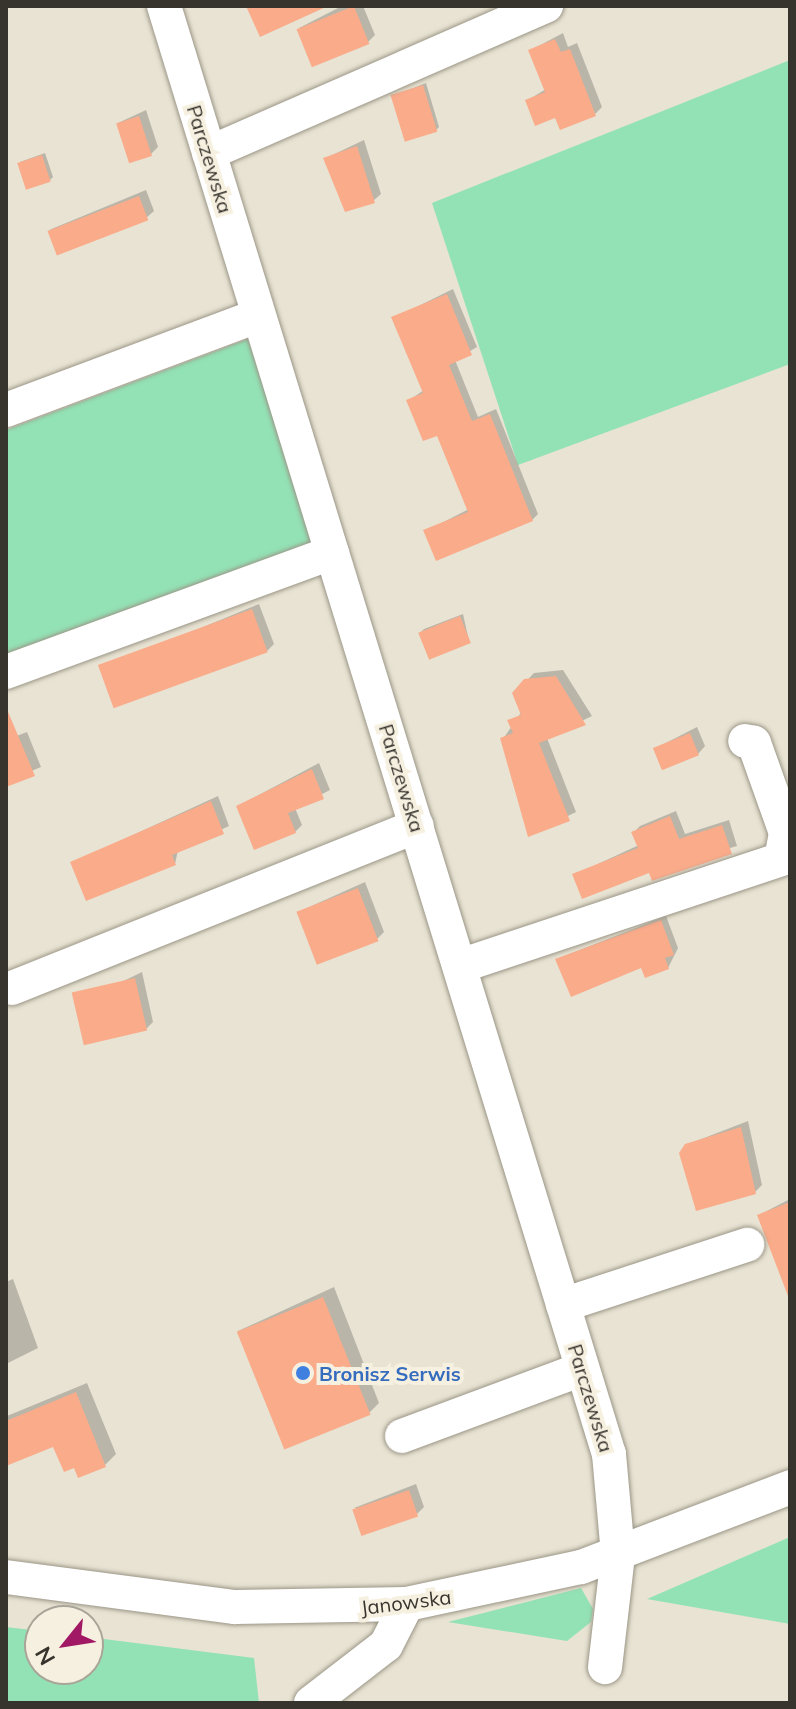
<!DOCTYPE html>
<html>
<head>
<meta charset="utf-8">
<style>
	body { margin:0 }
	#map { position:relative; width:796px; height:1709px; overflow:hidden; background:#e8e3d3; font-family:Mulish,sans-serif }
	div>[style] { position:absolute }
	.green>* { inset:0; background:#93e2b5 }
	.shadow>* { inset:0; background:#0003 }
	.building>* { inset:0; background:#faab8a; transform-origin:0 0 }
	.roads { filter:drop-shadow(0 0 2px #9b9687) drop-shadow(0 0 2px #9b9687) }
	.minor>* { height:34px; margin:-17px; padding:0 17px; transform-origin:17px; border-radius:17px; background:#fff }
	.dots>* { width:22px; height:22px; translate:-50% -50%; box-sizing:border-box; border:4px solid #f6f0e0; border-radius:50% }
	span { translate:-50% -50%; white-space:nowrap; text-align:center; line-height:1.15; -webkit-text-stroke:8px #f6f0e0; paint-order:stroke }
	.street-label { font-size:20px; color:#37342e }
	.shop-label { font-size:20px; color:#366cbe; font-weight:700 }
	.left { translate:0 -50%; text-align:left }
	.frame { position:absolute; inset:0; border:8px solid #37342e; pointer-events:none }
	.north { position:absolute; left:24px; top:1605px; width:80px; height:80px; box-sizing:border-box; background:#f6f0e0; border:2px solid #aaa599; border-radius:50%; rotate:240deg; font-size:22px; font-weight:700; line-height:32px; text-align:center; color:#37342e }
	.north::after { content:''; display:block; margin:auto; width:28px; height:36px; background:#a11964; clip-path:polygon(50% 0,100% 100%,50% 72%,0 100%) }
</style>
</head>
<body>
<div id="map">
	<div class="green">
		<div style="clip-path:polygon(790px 60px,790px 364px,518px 465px,432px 203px)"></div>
		<div style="clip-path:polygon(248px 339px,318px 546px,6px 663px,6px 430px)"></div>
		<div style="clip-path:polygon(790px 1537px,790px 1624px,647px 1599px)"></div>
		<div style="clip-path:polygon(581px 1588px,593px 1609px,591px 1622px,567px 1641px,448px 1622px)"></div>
		<div style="clip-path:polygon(6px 1627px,40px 1631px,40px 1669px,88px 1669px,88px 1637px,254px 1658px,259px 1703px,6px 1703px)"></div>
	</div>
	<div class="shadow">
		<div style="clip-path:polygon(342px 6px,363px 6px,375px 35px,368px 42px,299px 28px)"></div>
		<div style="clip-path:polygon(563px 33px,568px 47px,577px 43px,602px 107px,595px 114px,556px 115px,528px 100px,546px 89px,531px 50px)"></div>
		<div style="clip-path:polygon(426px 83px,439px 127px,436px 130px,393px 96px)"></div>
		<div style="clip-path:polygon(146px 110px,158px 147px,150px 155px,118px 123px)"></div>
		<div style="clip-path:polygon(364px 140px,381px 194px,373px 201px,326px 158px)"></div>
		<div style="clip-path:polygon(45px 153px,53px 177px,50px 180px,20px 162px)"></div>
		<div style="clip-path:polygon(146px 190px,154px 211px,146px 218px,49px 230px)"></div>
		<div style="clip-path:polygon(453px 289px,477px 347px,455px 360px,478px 417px,496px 409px,538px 514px,532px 520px,426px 531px,469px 509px,438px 433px,408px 401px,424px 390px,394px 318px)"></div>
		<div style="clip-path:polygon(259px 604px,274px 644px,267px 651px,101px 669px)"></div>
		<div style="clip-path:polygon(463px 614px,469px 641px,421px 632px,424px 629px)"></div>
		<div style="clip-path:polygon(563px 670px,592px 716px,547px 738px,576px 812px,529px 835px,503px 739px,522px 711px,515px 693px,534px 673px)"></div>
		<div style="clip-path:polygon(697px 727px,705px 746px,698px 754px,656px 748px)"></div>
		<div style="clip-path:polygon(27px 732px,41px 767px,6px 782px,6px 740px)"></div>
		<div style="clip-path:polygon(319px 763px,330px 790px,295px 808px,302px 825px,295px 832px,238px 806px)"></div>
		<div style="clip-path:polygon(218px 796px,229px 826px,178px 850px,175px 864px,72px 863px)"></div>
		<div style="clip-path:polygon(676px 811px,685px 834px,729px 820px,737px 846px,650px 871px,574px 875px,639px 845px,634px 832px,640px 826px)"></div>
		<div style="clip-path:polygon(365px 882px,384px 932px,377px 939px,298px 912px)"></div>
		<div style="clip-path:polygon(666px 916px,678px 948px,668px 968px,557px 959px)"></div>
		<div style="clip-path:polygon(142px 972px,153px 1022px,146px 1029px,78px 1003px)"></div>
		<div style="clip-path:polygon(748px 1121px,762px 1185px,755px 1192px,686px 1145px)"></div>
		<div style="clip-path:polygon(790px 1199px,790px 1250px,759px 1215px)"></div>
		<div style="clip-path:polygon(13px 1279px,38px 1348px,6px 1364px,6px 1282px)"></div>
		<div style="clip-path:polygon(334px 1287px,379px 1403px,368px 1414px,238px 1331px)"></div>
		<div style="clip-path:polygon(87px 1383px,116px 1454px,105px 1465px,75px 1465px,54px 1444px,6px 1450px,7px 1416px)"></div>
		<div style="clip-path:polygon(416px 1484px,424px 1507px,417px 1514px,354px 1508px)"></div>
	</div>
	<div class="building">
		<div style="clip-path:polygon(246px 6px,328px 6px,260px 37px)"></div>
		<div style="left:354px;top:6px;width:41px;height:62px;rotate:68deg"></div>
		<div style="clip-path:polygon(555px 39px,561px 52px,570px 49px,596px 116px,560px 130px,555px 118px,535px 126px,525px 100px,545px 92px,528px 50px)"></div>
		<div style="left:423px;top:85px;width:49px;height:34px;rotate:73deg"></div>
		<div style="left:139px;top:116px;width:42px;height:24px;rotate:72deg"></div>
		<div style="clip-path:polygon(357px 146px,375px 203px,345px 212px,323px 158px)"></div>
		<div style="left:42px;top:155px;width:28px;height:26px;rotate:72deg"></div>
		<div style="left:139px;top:196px;width:26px;height:98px;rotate:69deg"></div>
		<div style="clip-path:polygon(447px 294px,472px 355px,449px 365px,472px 421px,490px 414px,533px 521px,436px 561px,423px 530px,468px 512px,437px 436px,423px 441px,406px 400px,423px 393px,391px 317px)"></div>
		<div style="left:252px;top:609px;width:46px;height:164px;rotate:70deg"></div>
		<div style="left:460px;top:616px;width:29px;height:45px;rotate:68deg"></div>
		<div style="clip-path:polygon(556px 676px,586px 725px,539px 743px,570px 821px,528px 837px,500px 738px,513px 733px,507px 720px,521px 715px,512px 693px,524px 679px)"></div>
		<div style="clip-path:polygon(6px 707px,35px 776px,6px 787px)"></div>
		<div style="left:690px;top:733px;width:24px;height:40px;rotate:68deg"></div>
		<div style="clip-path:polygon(312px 769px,324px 799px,288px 813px,296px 833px,254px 850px,236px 806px)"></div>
		<div style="clip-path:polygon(211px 801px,224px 834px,172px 855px,176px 865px,86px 901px,70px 862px)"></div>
		<div style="clip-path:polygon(670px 816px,679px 839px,722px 825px,732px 854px,652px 881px,649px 873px,582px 899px,572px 874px,638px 848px,631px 832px)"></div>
		<div style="left:358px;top:888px;width:57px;height:66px;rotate:69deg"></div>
		<div style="clip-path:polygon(661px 920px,674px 955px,665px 958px,669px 969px,645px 978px,641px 968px,571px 997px,555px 959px)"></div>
		<div style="left:135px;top:978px;width:54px;height:65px;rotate:77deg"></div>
		<div style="clip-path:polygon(741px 1127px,756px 1194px,696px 1211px,679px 1153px,685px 1144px)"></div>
		<div style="clip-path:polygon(790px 1202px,790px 1296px,788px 1296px,757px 1215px)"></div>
		<div style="left:323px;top:1297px;width:127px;height:93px;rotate:68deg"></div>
		<div style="clip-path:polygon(76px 1392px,106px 1467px,78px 1478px,74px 1468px,64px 1472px,53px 1447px,6px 1466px,6px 1421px)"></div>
		<div style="left:409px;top:1490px;width:28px;height:60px;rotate:71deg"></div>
	</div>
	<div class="roads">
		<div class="minor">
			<div style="left:164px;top:6px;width:1515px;rotate:72.92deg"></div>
			<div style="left:609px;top:1454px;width:101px;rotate:84.9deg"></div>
			<div style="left:618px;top:1555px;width:113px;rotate:96.6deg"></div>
			<div style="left:209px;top:153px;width:368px;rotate:-23.6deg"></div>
			<div style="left:6px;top:410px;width:268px;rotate:-20.5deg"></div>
			<div style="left:6px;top:672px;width:347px;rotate:-20.1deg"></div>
			<div style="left:460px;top:966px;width:338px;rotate:-18.4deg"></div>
			<div style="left:781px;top:859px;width:26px;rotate:-79deg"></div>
			<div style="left:786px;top:833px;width:96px;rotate:-109.6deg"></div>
			<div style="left:754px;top:743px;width:9px;rotate:-167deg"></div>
			<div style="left:12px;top:988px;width:436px;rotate:-21.8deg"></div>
			<div style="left:563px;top:1305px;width:194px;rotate:-18.1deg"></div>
			<div style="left:402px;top:1436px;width:192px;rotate:-20.4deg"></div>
			<div style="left:6px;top:1577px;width:231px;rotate:7.5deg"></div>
			<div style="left:235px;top:1607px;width:172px;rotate:-1deg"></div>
			<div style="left:407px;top:1604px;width:178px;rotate:-12deg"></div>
			<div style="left:581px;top:1567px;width:224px;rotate:-20.9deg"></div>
			<div style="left:311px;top:1703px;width:95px;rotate:-37.7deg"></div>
			<div style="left:386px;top:1645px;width:46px;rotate:-62.9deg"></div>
		</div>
	</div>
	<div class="dots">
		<div style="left:303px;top:1373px;background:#3f7fe0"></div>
	</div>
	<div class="street-label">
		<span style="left:210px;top:159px;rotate:73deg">Parczewska</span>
		<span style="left:402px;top:778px;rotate:73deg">Parczewska</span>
		<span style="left:591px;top:1398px;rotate:73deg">Parczewska</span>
		<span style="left:406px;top:1602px;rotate:-7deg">Janowska</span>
	</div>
	<div class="shop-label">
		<span class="left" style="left:319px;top:1373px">Bronisz Serwis</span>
	</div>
	<div class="frame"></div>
	<div class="north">N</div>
</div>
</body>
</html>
